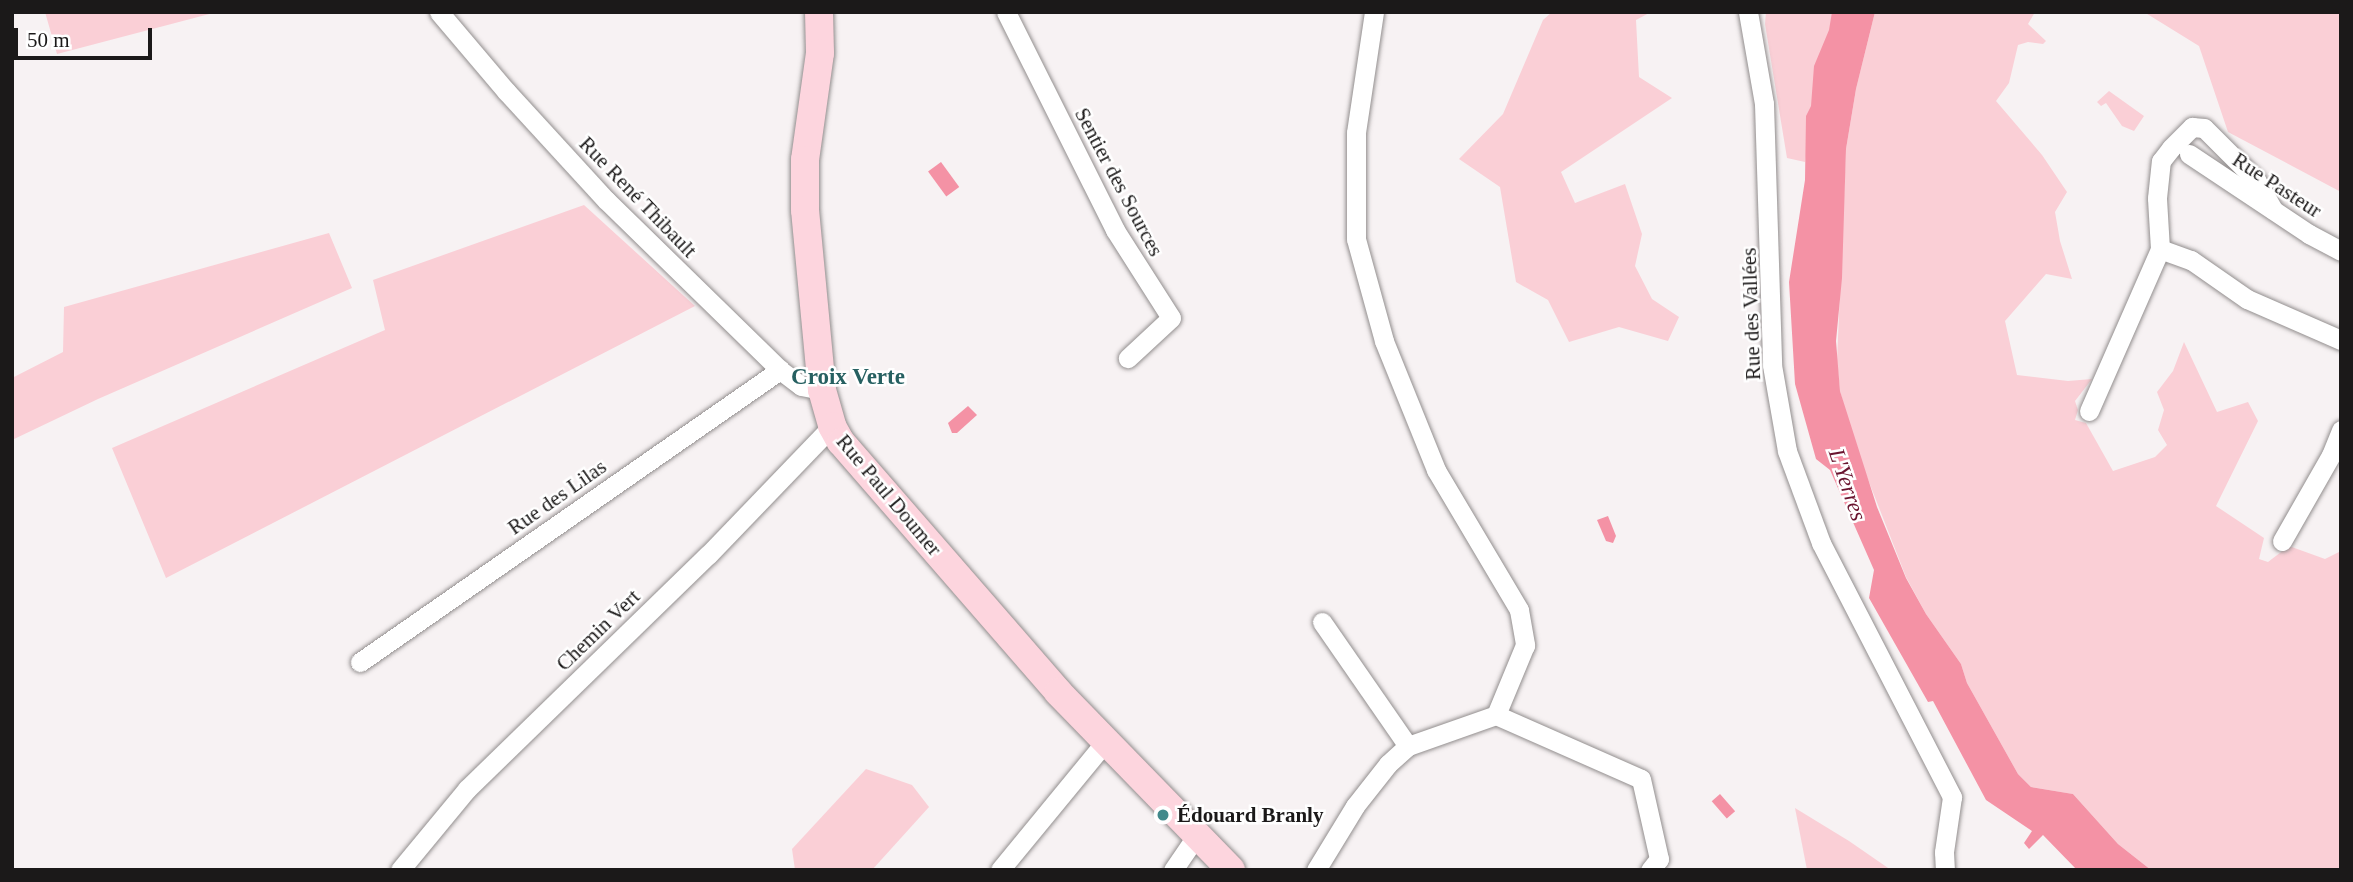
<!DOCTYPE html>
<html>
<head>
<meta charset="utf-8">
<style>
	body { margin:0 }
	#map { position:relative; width:2353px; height:882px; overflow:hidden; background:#f7f2f3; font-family:"Times New Roman",serif }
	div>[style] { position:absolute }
	.green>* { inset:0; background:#facfd6 }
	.water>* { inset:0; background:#f492a5; transform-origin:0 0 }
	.roads { filter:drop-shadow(0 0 2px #928e8e) drop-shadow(0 0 2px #928e8e) }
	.street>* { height:19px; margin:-9.5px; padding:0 9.5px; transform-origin:9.5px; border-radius:9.5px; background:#fff }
	.secondary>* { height:28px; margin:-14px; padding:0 14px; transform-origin:14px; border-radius:14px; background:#fdd5de }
	.dots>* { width:19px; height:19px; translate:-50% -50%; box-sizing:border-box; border:4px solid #fff; border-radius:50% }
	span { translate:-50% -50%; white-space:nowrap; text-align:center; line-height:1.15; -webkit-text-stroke:5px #fff; paint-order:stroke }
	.street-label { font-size:21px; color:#1b1919 }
	.poi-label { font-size:21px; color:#1b1919; font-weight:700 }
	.left { translate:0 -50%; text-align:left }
	.neighbourhood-label { font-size:23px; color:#266061; font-weight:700 }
	.water-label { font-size:23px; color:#6a142f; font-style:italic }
	.frame { position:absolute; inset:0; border:14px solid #1b1919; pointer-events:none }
	.scale { position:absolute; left:14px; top:28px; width:138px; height:32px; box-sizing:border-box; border:4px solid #1b1919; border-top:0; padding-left:9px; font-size:21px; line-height:24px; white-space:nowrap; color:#1b1919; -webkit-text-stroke:5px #fff; paint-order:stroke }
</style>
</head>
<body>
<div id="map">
	<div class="green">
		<div style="clip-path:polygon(45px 12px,217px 12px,57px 54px)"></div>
		<div style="clip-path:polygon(1552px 12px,1651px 12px,1636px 20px,1639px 77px,1672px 98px,1561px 172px,1575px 203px,1625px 184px,1642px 234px,1635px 266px,1652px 299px,1679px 317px,1668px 341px,1619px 327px,1569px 342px,1548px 300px,1516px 282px,1500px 187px,1459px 159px,1503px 114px,1543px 20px)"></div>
		<div style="clip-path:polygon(1766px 12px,1836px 12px,1818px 77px,1805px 162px,1787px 158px,1765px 24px)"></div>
		<div style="clip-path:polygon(1875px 12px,2035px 12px,2028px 24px,2046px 41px,2043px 44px,2028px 42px,2018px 45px,2009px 83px,1996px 101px,2042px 155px,2067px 192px,2055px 212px,2060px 241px,2072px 279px,2046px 274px,2005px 321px,2017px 375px,2068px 381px,2092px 379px,2075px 401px,2078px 410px,2075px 420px,2086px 423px,2113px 471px,2155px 457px,2167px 445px,2158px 430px,2164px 410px,2157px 392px,2173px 371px,2184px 342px,2217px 412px,2248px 402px,2258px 421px,2216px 506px,2264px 538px,2259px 559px,2268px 562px,2289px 546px,2325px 559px,2341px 551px,2341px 870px,2151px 870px,2118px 844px,2073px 794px,2031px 787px,2018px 774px,1967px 683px,1961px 664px,1926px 614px,1906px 577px,1855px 446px,1840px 391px,1837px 361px,1846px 149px,1856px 89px)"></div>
		<div style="clip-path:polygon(2144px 12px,2341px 12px,2341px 192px,2228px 132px,2199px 46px)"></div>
		<div style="clip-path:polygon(2109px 91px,2144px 116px,2134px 131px,2122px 126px,2106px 103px,2101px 106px,2097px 102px)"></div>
		<div style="clip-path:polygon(584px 205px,695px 306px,166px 578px,112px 448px,385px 330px,373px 280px)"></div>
		<div style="clip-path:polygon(329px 233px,352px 288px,98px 399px,12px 440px,12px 378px,63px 352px,64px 307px)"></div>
		<div style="clip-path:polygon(866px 769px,912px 785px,929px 807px,872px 870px,795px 870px,792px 849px)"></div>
		<div style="clip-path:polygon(1795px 808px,1849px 841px,1891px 870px,1807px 870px)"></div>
	</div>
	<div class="water">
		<div style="clip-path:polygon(1832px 12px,1875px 12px,1856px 89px,1846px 149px,1842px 278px,1836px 341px,1840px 391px,1877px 507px,1906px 578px,1926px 614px,1961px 664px,1967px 683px,2018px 774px,2031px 787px,2073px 794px,2118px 844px,2151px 870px,2077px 870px,2043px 835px,2029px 849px,2024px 843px,2032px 831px,1986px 800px,1933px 701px,1928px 702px,1869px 598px,1874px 570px,1830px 470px,1816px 459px,1795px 384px,1789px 282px,1805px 180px,1806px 116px,1811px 106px,1814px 66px,1829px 30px)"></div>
		<div style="left:941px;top:162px;width:31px;height:16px;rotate:54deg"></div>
		<div style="clip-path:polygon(968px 406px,977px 415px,957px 433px,952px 433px,948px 423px)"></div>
		<div style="clip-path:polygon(1608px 516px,1616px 536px,1613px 543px,1606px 541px,1597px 520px)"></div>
		<div style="left:1720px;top:794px;width:23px;height:11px;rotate:49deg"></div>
	</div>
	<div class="roads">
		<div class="street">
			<div style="left:439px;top:12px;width:104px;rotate:49.7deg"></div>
			<div style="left:506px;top:91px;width:148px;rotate:47.5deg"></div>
			<div style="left:606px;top:200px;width:243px;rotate:44.3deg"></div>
			<div style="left:780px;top:370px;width:26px;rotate:37deg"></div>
			<div style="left:801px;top:386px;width:21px;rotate:11deg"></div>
			<div style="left:1006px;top:12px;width:244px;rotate:63.4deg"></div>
			<div style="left:1115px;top:230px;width:104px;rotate:57.5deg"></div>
			<div style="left:1171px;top:318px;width:59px;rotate:137.1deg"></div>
			<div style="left:1374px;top:12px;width:122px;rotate:98.5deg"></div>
			<div style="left:1356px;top:133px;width:106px;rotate:90deg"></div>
			<div style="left:1356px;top:239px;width:106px;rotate:74.6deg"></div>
			<div style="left:1384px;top:341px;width:139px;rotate:68deg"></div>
			<div style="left:1436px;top:470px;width:163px;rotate:59.3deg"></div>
			<div style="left:1519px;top:610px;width:36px;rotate:80deg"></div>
			<div style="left:1525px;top:645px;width:76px;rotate:112.5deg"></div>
			<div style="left:1748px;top:12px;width:93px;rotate:80.1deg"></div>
			<div style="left:1764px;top:104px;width:261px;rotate:88.2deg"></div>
			<div style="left:1772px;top:365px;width:87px;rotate:80.1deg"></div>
			<div style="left:1787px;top:451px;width:98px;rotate:69.7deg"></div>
			<div style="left:1821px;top:543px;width:286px;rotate:62.7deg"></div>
			<div style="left:1952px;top:797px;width:56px;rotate:98.3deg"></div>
			<div style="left:1944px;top:852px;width:18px;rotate:87deg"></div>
			<div style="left:2189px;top:154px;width:144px;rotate:33.7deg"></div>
			<div style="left:2309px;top:234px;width:36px;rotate:28deg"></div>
			<div style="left:2160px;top:249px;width:33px;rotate:20deg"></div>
			<div style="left:2191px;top:260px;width:68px;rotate:34.9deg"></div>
			<div style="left:2247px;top:299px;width:103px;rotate:23.6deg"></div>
			<div style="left:2089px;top:411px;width:177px;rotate:-66.3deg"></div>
			<div style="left:2160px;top:249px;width:51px;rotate:-93.4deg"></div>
			<div style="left:2157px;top:198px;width:37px;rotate:-84deg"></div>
			<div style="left:2161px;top:161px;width:16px;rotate:-52deg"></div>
			<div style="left:2171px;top:148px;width:30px;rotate:-45deg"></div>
			<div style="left:2192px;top:127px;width:12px;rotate:5deg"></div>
			<div style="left:2204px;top:128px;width:74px;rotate:45deg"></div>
			<div style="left:2256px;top:180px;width:34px;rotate:60deg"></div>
			<div style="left:2282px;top:541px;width:99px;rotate:-60.3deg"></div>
			<div style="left:2331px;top:455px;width:27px;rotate:-68deg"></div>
			<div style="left:1322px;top:622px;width:151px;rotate:55.3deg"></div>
			<div style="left:360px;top:662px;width:512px;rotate:-34.81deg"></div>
			<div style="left:400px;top:870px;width:105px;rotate:-50.4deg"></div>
			<div style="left:467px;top:789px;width:336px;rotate:-44.2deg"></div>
			<div style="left:708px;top:555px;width:179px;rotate:-46.1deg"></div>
			<div style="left:1000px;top:870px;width:166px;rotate:-50.6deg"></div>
			<div style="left:1173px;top:870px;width:42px;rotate:-55.6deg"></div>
			<div style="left:1316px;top:870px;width:75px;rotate:-58.6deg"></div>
			<div style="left:1355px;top:806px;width:53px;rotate:-51.8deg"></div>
			<div style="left:1388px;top:764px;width:27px;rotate:-42deg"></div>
			<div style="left:1408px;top:746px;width:93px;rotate:-19.4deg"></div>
			<div style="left:1496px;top:715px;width:158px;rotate:23.8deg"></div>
			<div style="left:1641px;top:779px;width:82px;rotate:77.3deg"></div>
			<div style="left:1659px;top:859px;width:14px;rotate:129deg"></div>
		</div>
		<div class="secondary">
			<div style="left:819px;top:12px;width:41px;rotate:88.6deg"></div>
			<div style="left:820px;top:53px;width:108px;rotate:98deg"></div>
			<div style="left:805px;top:160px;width:50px;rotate:90deg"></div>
			<div style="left:805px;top:210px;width:181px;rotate:84.6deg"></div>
			<div style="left:822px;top:390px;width:37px;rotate:74deg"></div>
			<div style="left:832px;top:426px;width:18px;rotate:61deg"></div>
			<div style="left:841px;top:442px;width:331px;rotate:49deg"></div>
			<div style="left:1058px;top:692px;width:248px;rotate:45.8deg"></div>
		</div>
	</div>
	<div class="dots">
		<div style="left:1163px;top:815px;background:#41898b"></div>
	</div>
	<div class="street-label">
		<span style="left:1119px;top:182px;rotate:62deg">Sentier des Sources</span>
		<span style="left:2277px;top:185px;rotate:33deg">Rue Pasteur</span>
		<span style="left:638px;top:197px;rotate:46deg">Rue René Thibault</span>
		<span style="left:1751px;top:314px;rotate:-92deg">Rue des Vallées</span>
		<span style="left:889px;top:495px;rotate:50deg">Rue Paul Doumer</span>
		<span style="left:557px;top:497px;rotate:-35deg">Rue des Lilas</span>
		<span style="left:598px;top:630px;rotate:-44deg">Chemin Vert</span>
	</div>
	<div class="poi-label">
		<span class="left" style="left:1177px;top:815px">Édouard Branly</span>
	</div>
	<div class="neighbourhood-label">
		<span style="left:848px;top:377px">Croix Verte</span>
	</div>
	<div class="water-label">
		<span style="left:1847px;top:485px;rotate:71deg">L'Yerres</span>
	</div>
	<div class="frame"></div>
	<div class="scale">50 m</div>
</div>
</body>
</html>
